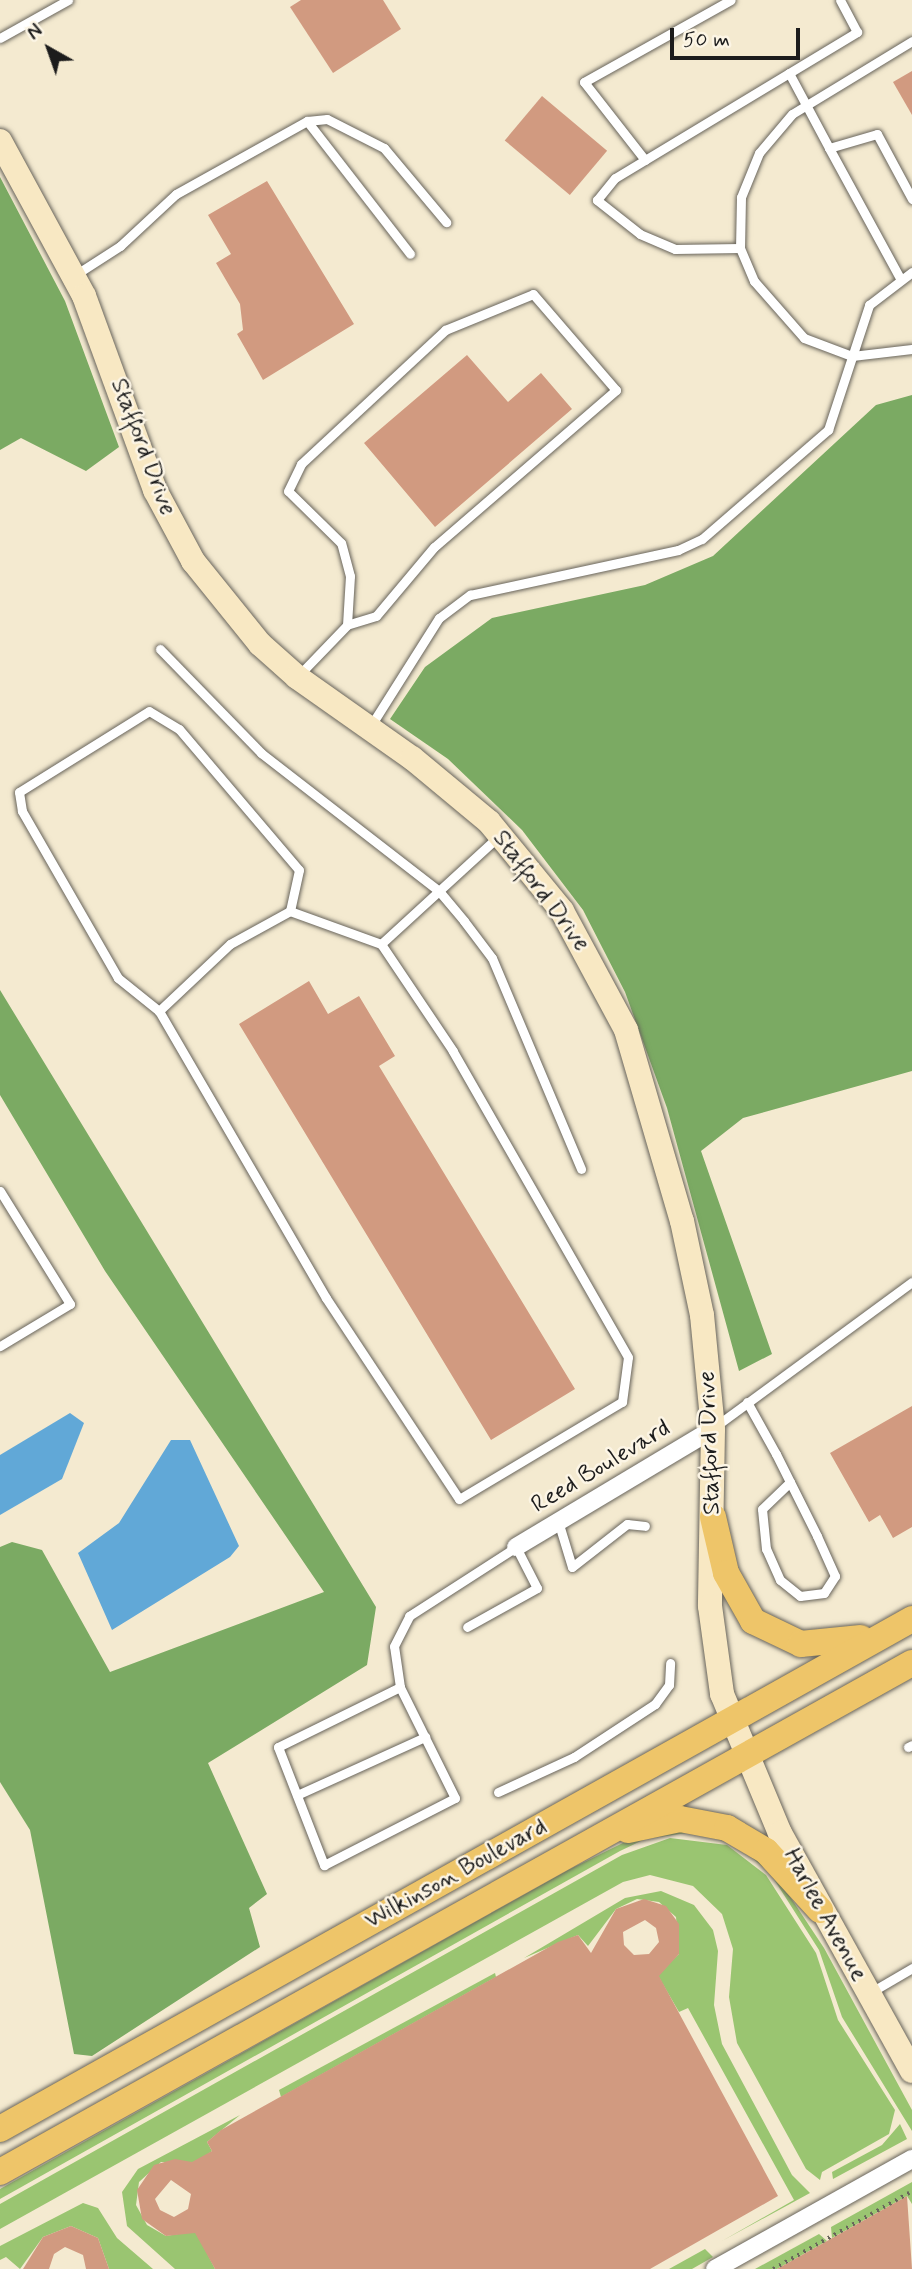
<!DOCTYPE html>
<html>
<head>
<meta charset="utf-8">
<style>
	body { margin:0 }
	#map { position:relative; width:912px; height:2269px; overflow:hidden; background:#f4ead0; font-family:Mynerve,sans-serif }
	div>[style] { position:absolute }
	.green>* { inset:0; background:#9ac571 }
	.forest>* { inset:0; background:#7baa63 }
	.water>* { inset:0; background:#61a8d7 }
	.building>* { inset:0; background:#d19a80; transform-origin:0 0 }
	.path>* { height:3.5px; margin-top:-1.75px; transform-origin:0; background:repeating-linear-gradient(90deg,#68645b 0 2px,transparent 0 7px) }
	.roads { filter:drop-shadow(0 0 2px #68645b) drop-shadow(0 0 2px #68645b) }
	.lane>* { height:9px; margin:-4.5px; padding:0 4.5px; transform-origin:4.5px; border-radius:4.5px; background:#fff }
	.street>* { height:18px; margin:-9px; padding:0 9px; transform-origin:9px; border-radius:9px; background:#fff }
	.secondary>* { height:24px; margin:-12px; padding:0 12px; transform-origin:12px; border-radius:12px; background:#f8e8c3 }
	.primary>* { height:26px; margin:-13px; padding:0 13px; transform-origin:13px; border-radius:13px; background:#eec569 }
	span { translate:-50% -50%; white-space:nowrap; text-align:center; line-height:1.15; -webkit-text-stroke:5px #fcf5e5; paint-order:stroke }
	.street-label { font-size:24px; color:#1c1c1c }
	.north { position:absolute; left:14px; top:14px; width:70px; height:70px; -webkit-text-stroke:5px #fcf5e5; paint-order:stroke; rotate:320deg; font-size:19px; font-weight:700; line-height:28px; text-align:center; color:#1c1c1c }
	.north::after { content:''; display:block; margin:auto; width:24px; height:32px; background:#1c1c1c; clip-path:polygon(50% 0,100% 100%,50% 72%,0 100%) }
	.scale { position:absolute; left:670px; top:28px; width:130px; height:32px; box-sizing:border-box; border:4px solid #1c1c1c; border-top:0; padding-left:9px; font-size:21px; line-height:24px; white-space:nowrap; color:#1c1c1c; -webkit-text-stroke:5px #fcf5e5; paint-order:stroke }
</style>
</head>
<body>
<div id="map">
	<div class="green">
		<div style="clip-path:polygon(669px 1828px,687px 1833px,645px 1839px,620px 1851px,0 2199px,0 2189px,568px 1870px,633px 1838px)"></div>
		<div style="clip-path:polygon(708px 1830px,741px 1843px,775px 1874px,824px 1948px,912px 2110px,912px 2131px,842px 2017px,819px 1950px,770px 1873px,736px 1844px,701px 1835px)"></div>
		<div style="clip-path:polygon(670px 1838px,727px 1845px,766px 1875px,816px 1953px,838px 2020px,895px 2110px,889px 2134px,822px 2172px,820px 2180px,806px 2169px,737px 2043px,729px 1997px,733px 1949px,722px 1914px,693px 1886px,650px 1875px,623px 1882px,0 2229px,0 2204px,622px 1855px)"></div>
		<div style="clip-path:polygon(661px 1891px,694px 1905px,713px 1930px,718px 1951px,714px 2005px,722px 2044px,792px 2175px,810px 2193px,722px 2241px,794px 2200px,688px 2008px,679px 2012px,657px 1974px,679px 1954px,676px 1917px,659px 1902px,637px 1899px,616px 1909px,588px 1946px,578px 1935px,524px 1958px,625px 1898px)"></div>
		<div style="clip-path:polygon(495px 1973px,496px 1977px,281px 2097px,279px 2090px)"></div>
		<div style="clip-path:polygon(240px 2115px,207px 2142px,212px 2151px,198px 2162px,161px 2162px,139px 2182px,136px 2205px,147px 2225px,166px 2236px,196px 2231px,215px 2269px,175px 2269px,127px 2226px,122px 2192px,138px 2169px)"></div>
		<div style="clip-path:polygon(900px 2124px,907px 2139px,833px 2179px,832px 2172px,882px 2145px)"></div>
		<div style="clip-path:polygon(912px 2182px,912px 2204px,907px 2196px,832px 2238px,831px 2227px)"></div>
		<div style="clip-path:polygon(83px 2203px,98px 2208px,117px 2238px,153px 2269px,109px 2269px,98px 2238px,71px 2226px,43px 2237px,20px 2269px,6px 2257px,0 2260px,0 2246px)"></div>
		<div style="clip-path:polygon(819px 2234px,827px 2241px,777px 2269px,755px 2269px)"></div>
		<div style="clip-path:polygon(705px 2249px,713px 2257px,692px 2269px,669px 2269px)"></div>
	</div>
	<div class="forest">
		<div style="clip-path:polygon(0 177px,65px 301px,119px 447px,86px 471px,21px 438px,0 450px)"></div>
		<div style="clip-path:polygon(912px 395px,912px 1071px,743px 1118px,701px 1151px,772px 1354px,739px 1371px,667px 1108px,625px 992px,583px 910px,522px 830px,448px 759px,390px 719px,425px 667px,492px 618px,645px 585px,713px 556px,876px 405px)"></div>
		<div style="clip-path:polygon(0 990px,376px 1607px,367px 1665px,208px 1763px,267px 1894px,249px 1908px,260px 1947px,92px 2056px,74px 2054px,30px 1830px,0 1782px,0 1547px,12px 1542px,42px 1550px,110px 1672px,324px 1592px,105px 1271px,0 1095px)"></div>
	</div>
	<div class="water">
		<div style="clip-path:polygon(70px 1413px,84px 1423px,62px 1479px,0 1515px,0 1455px)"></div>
		<div style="clip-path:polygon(171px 1440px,190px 1440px,239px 1546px,230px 1557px,112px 1630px,78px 1553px,119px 1523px)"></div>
	</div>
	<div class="building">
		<div style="clip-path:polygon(301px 0,383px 0,401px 29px,333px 73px,290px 7px)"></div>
		<div style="clip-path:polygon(912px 71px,912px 115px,893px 82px)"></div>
		<div style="left:542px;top:96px;width:85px;height:58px;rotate:40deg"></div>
		<div style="clip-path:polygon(267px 181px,354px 324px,263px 380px,237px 334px,243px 330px,240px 304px,216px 263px,231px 254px,208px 215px)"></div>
		<div style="clip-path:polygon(467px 355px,508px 402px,541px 373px,572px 409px,435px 527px,364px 443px)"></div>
		<div style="clip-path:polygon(309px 981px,328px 1014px,359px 996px,395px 1056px,379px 1066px,575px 1389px,491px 1440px,239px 1024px)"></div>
		<div style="clip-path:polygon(912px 1406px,912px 1527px,893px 1538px,880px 1515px,869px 1522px,830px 1453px)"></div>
		<div style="clip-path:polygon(evenodd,644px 1899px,666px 1906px,679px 1924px,679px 1954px,659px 1976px,778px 2196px,650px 2269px,215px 2269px,195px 2233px,166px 2236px,142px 2219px,137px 2190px,154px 2165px,175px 2159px,192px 2162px,212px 2151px,207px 2142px,221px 2130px,558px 1942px,578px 1935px,591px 1953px,616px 1909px,644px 1899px,645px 1920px,656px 1928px,659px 1942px,649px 1954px,634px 1955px,624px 1945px,623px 1932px,645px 1920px,644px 1899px,171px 2180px,191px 2194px,188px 2209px,174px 2217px,160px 2210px,155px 2199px,171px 2180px)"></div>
		<div style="clip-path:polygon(907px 2196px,912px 2269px,777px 2269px,827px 2241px)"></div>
		<div style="clip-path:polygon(71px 2226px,98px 2238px,109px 2269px,86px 2269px,83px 2255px,65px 2247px,54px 2254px,49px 2269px,23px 2269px,43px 2237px)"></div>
	</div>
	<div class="path">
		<div style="left:773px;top:2269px;width:156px;rotate:-29.2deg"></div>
	</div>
	<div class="roads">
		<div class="lane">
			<div style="left:0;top:38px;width:78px;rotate:-29.2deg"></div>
			<div style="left:912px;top:41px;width:140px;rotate:148.7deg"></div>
			<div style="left:792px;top:114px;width:51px;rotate:130.2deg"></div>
			<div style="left:759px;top:153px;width:48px;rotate:112.2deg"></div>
			<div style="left:741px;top:197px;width:51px;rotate:91.1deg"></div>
			<div style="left:740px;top:248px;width:36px;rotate:67deg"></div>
			<div style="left:754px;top:281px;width:76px;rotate:48.7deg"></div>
			<div style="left:804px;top:338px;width:51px;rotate:20.6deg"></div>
			<div style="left:852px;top:356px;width:60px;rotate:-6.7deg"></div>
			<div style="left:789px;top:73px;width:85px;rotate:61.9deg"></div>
			<div style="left:829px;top:148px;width:50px;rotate:-16.3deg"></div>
			<div style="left:877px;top:134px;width:74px;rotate:61.7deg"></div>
			<div style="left:307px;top:121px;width:168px;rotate:52.2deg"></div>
			<div style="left:829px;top:148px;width:148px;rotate:61.4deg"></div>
			<div style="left:645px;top:160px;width:99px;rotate:-128deg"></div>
			<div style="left:584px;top:82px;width:168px;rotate:-29.2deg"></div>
			<div style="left:740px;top:248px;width:65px;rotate:179.1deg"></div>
			<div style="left:675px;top:249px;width:38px;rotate:-157deg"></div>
			<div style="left:640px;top:234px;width:55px;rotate:-141.7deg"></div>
			<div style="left:597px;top:200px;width:28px;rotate:-51deg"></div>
			<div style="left:615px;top:178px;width:283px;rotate:-31.1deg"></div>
			<div style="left:857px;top:32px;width:36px;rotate:-118deg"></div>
			<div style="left:75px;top:275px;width:54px;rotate:-32.8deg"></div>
			<div style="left:120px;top:246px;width:76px;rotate:-42.9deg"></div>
			<div style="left:176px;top:194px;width:150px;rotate:-29.1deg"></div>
			<div style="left:307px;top:121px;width:20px;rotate:-6deg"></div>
			<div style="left:327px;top:119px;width:64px;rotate:27deg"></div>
			<div style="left:384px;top:148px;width:97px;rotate:50deg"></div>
			<div style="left:160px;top:649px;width:145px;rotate:45.8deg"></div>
			<div style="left:261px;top:753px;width:225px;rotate:37.8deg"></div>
			<div style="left:439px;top:891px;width:39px;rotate:50deg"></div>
			<div style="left:464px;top:921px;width:46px;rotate:52.9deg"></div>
			<div style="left:492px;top:958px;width:229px;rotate:67.1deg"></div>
			<div style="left:298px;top:676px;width:71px;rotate:-46.1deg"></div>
			<div style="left:347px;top:625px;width:49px;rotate:-86.5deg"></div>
			<div style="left:350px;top:576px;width:34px;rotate:-105deg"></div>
			<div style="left:341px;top:543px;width:74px;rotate:-135.5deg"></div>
			<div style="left:288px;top:491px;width:30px;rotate:-64deg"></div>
			<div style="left:301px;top:464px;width:197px;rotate:-42.9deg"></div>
			<div style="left:445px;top:330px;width:95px;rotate:-22.2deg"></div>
			<div style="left:533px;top:294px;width:127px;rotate:49.2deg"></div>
			<div style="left:616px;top:390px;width:240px;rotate:139.2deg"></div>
			<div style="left:434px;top:547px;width:90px;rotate:130deg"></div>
			<div style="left:376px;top:616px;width:30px;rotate:163deg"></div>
			<div style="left:370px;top:727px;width:129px;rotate:-57.7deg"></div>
			<div style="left:439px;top:618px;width:39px;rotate:-37deg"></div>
			<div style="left:470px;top:595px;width:213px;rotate:-12.2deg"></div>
			<div style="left:678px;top:550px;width:26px;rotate:-25deg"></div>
			<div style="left:702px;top:539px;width:167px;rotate:-40.9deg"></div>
			<div style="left:828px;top:430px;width:132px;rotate:-71.8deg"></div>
			<div style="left:869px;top:305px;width:54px;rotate:-37.5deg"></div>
			<div style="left:381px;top:944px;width:97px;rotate:-160.1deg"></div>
			<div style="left:290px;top:911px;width:68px;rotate:151.2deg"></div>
			<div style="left:230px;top:944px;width:98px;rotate:136.7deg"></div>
			<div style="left:159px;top:1011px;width:332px;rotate:59.8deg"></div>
			<div style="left:326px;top:1298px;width:241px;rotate:56.5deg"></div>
			<div style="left:459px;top:1499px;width:190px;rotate:-30.8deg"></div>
			<div style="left:622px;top:1402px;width:45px;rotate:-82.4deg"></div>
			<div style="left:628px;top:1357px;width:353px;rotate:-119.8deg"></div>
			<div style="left:453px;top:1051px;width:129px;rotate:-123.9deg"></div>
			<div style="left:381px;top:944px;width:160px;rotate:-42.5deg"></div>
			<div style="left:159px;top:1011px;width:53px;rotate:-141.2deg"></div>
			<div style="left:118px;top:978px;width:193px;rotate:-119.9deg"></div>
			<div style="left:22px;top:811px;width:19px;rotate:-99deg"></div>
			<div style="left:19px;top:792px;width:153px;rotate:-31.9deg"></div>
			<div style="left:149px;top:711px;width:35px;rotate:31deg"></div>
			<div style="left:179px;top:729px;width:185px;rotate:49.6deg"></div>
			<div style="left:299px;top:870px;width:42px;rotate:102.4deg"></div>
			<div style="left:0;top:1191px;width:133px;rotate:58.2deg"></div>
			<div style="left:70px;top:1304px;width:82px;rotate:149deg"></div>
			<div style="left:747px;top:1402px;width:60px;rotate:60.9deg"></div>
			<div style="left:776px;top:1454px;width:92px;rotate:63.4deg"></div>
			<div style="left:817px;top:1536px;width:44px;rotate:65.8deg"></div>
			<div style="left:835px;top:1576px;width:20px;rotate:123deg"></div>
			<div style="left:824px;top:1593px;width:24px;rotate:173deg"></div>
			<div style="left:800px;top:1596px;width:26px;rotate:-141deg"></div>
			<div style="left:780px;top:1580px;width:34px;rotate:-114deg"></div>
			<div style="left:766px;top:1549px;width:40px;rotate:-95.7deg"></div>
			<div style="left:762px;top:1509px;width:39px;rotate:-44deg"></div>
			<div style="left:716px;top:1426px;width:243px;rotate:-36.3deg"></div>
			<div style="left:558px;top:1521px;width:48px;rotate:73.1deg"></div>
			<div style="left:572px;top:1567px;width:70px;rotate:-38deg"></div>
			<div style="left:627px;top:1524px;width:18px;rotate:6deg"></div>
			<div style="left:400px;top:1687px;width:136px;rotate:153.8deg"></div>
			<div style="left:278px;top:1747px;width:127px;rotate:68.7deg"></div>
			<div style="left:324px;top:1865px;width:147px;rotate:-27.1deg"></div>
			<div style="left:455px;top:1798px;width:124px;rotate:-116.4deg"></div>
			<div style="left:400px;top:1687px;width:41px;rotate:-98.3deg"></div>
			<div style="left:394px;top:1646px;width:34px;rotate:-63deg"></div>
			<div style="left:409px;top:1616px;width:127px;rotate:-32.8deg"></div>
			<div style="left:516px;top:1547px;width:46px;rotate:62.9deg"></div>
			<div style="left:537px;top:1588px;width:80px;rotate:150.9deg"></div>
			<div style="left:908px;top:1747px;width:4px;rotate:-27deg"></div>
			<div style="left:498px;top:1792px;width:84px;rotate:-24.7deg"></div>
			<div style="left:574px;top:1757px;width:97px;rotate:-33.2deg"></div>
			<div style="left:655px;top:1704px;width:24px;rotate:-54deg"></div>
			<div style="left:669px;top:1685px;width:22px;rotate:-87deg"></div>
			<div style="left:297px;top:1795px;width:141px;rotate:-24.4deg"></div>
			<div style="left:871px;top:1992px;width:48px;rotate:-30.3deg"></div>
		</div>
		<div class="street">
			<div style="left:516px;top:1547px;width:230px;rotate:-30.9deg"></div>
			<div style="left:715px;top:2269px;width:226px;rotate:-29.2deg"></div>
		</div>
		<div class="secondary">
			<div style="left:0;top:141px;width:176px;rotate:61.5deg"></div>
			<div style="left:84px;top:296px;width:207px;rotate:69.9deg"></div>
			<div style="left:155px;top:490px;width:81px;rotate:61.8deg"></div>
			<div style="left:193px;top:561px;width:107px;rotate:51.1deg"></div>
			<div style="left:260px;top:644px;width:50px;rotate:41.7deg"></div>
			<div style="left:297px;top:677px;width:141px;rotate:35.2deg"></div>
			<div style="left:412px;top:758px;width:100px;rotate:39.7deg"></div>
			<div style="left:489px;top:822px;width:115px;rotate:50.6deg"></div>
			<div style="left:562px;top:911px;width:135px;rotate:61.7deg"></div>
			<div style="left:626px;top:1030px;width:199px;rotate:73.7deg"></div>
			<div style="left:682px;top:1221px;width:96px;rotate:78deg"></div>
			<div style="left:702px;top:1315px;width:115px;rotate:84.5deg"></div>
			<div style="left:713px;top:1429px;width:177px;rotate:91deg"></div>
			<div style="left:710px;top:1606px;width:89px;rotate:82.2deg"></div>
			<div style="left:722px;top:1694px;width:151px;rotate:67.4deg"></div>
			<div style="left:780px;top:1833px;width:272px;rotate:61deg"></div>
		</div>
		<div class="primary">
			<div style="left:713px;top:1517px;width:57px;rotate:76.9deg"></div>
			<div style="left:726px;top:1573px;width:55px;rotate:60.6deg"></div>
			<div style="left:753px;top:1621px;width:53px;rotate:25.6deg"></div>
			<div style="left:801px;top:1644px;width:60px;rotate:-5.7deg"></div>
			<div style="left:628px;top:1830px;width:53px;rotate:-11.9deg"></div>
			<div style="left:680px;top:1819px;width:48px;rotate:10.8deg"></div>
			<div style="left:727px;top:1828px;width:45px;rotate:30.5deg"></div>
			<div style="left:766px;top:1851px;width:80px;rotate:47.5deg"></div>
			<div style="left:0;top:2129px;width:1045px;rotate:-29.21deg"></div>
			<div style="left:0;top:2172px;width:1044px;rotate:-29.17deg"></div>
		</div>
	</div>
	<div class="street-label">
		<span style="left:143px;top:447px;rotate:69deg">Stafford Drive</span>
		<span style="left:541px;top:891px;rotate:53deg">Stafford Drive</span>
		<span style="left:710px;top:1443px;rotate:-92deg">Stafford Drive</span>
		<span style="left:601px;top:1467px;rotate:-31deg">Reed Boulevard</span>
		<span style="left:456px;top:1874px;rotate:-29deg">Wilkinson Boulevard</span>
		<span style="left:825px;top:1915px;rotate:61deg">Harlee Avenue</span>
	</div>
	<div class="north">N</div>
	<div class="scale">50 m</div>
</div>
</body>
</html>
